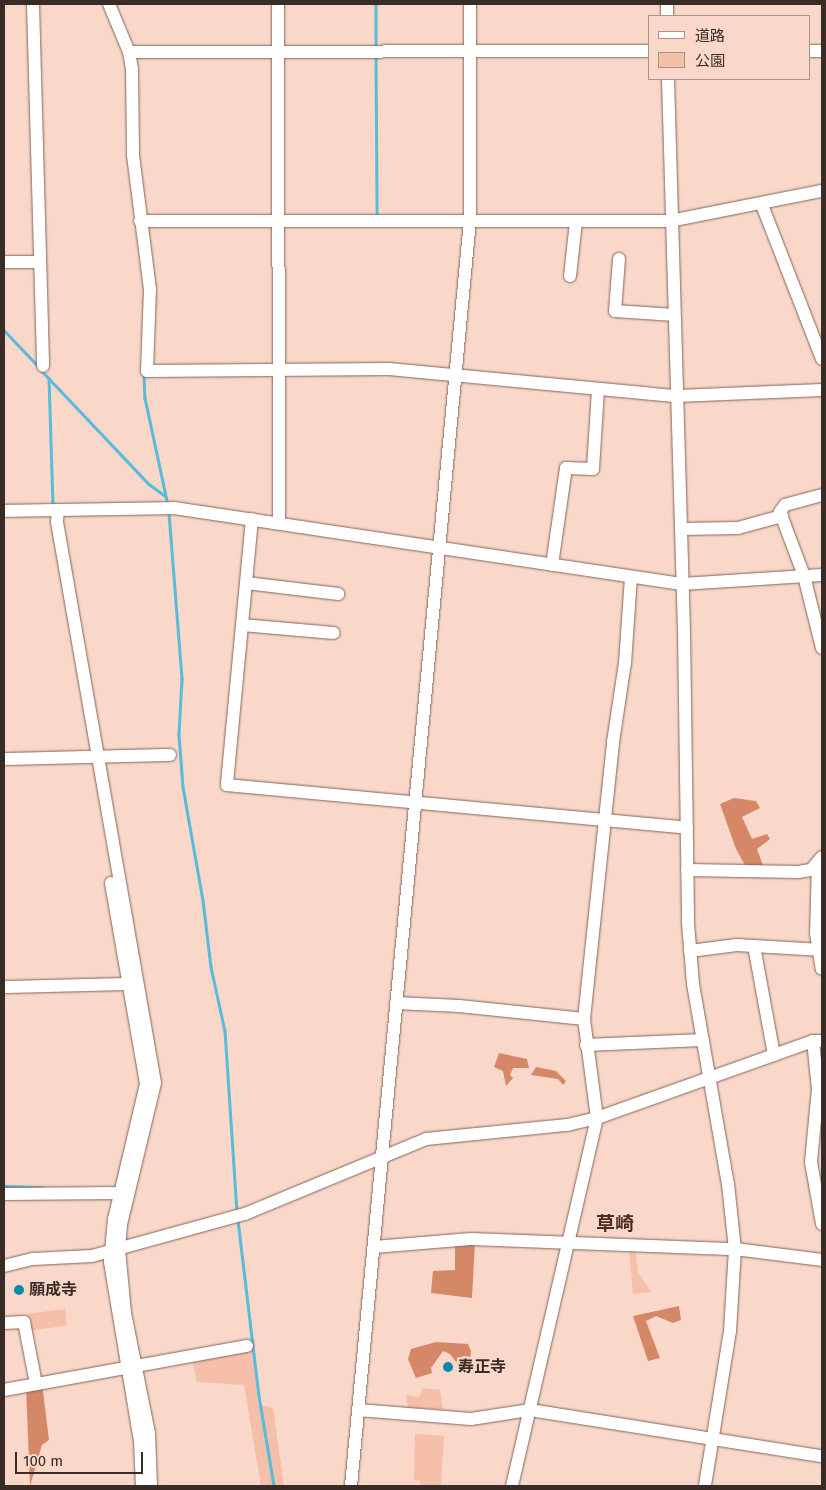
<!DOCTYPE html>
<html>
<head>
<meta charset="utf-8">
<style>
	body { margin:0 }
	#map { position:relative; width:826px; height:1490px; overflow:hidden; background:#f9d7c9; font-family:"Fira Sans","Noto Sans JP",sans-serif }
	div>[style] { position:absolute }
	.green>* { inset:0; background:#f6bfa9; transform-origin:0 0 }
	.forest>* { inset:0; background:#d58868 }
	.stream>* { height:2.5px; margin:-1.25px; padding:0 1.25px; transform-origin:1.25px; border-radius:1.25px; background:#57bbdd }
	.roads { filter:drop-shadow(0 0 1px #826559) drop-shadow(0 0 1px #826559) }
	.minor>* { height:12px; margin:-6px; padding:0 6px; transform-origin:6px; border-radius:6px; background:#fff }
	.dots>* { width:14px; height:14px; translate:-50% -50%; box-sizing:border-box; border:2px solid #f9d7c9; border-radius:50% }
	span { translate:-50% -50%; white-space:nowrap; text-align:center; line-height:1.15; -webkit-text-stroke:4.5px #f9d7c9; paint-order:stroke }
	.poi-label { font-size:16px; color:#392c27; font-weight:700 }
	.left { translate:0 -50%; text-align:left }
	.quarter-label { font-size:19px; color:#472d23; font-weight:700 }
	.frame { position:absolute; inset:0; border:5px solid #392c27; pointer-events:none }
	.legend { position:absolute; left:648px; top:15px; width:162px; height:65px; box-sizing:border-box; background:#f9d7c9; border:1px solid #ac9388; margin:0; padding:6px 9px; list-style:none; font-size:15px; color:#392c27 }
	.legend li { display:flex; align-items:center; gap:10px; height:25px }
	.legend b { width:25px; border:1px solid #ac9388 }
	.scale { position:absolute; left:15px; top:1452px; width:128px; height:22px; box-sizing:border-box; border:2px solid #392c27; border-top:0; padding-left:6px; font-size:15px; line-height:18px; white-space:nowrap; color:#392c27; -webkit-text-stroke:4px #f9d7c9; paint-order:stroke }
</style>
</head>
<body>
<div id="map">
	<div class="green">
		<div style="clip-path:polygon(629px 1249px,635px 1249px,638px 1272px,651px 1292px,633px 1294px)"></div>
		<div style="left:65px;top:1309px;width:17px;height:38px;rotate:83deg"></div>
		<div style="clip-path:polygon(247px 1346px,253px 1351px,258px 1404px,273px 1408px,284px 1486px,261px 1486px,244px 1385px,197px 1382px,192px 1359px)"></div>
		<div style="clip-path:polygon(423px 1388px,440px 1390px,443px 1409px,408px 1408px,406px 1395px,419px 1397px)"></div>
		<div style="clip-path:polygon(415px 1434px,444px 1436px,441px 1486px,420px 1486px,420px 1480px,414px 1480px)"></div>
	</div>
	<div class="forest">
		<div style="clip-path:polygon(734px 798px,756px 801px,760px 808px,742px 817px,752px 839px,767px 834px,770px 839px,757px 849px,765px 871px,746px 867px,736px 849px,720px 804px)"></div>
		<div style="clip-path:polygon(499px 1053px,527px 1059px,529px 1068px,513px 1068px,510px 1075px,513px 1078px,506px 1086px,503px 1071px,494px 1067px)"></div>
		<div style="clip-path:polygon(536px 1067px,556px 1071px,566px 1081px,563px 1085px,558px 1079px,531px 1075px)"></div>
		<div style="clip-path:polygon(475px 1243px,472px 1298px,431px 1293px,433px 1271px,455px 1270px,455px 1244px)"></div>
		<div style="clip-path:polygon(679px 1306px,681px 1320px,673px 1323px,656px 1316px,646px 1321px,660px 1358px,648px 1361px,633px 1316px)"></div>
		<div style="clip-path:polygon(436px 1342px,468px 1344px,471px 1351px,469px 1369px,465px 1371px,460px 1367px,460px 1360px,456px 1362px,450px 1354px,443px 1351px,431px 1368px,432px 1373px,416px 1378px,408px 1359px,411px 1349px)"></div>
		<div style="clip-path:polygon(42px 1383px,49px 1440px,42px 1445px,30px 1486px,26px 1386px)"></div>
	</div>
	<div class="stream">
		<div style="left:376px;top:4px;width:43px;rotate:90deg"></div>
		<div style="left:376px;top:55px;width:160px;rotate:89.6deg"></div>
		<div style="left:4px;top:330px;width:51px;rotate:46.6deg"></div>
		<div style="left:42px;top:371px;width:156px;rotate:46.6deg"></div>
		<div style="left:149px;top:484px;width:19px;rotate:36deg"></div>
		<div style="left:144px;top:373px;width:25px;rotate:88deg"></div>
		<div style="left:145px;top:398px;width:109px;rotate:77.9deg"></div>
		<div style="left:49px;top:378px;width:128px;rotate:88.2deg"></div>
		<div style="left:169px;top:513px;width:167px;rotate:85.5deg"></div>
		<div style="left:182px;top:679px;width:56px;rotate:93.1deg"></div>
		<div style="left:179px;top:735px;width:52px;rotate:85.6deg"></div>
		<div style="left:183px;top:787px;width:115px;rotate:80deg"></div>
		<div style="left:203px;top:900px;width:67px;rotate:83.2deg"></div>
		<div style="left:211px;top:967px;width:66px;rotate:77.7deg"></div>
		<div style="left:225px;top:1031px;width:181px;rotate:86.2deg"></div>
		<div style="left:4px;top:1186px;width:38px;rotate:2deg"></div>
		<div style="left:238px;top:1220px;width:177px;rotate:83.2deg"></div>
		<div style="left:259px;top:1396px;width:91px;rotate:80.5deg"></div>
	</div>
	<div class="roads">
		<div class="minor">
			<div style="left:33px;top:4px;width:362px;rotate:88.4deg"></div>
			<div style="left:109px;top:4px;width:52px;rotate:67.4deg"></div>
			<div style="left:129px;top:52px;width:17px;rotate:80deg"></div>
			<div style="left:132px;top:69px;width:86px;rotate:89.3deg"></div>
			<div style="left:133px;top:155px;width:135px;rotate:82.8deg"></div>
			<div style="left:150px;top:289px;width:82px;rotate:92.1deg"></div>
			<div style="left:147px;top:371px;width:242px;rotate:-0.5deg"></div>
			<div style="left:389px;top:369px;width:289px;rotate:5.4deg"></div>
			<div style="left:677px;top:396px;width:145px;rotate:-2.4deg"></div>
			<div style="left:278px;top:4px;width:519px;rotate:89.89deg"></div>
			<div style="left:667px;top:4px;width:12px;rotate:90deg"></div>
			<div style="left:810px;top:51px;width:12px"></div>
			<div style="left:129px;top:52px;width:521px;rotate:-0.11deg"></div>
			<div style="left:668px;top:79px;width:551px;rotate:88.34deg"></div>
			<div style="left:684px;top:630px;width:293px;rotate:89.2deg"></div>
			<div style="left:688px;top:923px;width:61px;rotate:85.3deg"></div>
			<div style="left:693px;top:984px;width:203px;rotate:80.1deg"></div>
			<div style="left:728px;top:1184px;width:65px;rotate:83.9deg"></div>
			<div style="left:735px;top:1249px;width:82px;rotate:93.5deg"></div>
			<div style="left:730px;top:1331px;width:157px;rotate:99.2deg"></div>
			<div style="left:762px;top:205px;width:165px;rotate:68.7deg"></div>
			<div style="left:140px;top:221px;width:530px"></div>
			<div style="left:670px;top:221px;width:155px;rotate:-11.2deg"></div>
			<div style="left:619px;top:259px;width:52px;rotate:94.4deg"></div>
			<div style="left:615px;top:311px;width:59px;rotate:3.9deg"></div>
			<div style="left:4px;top:262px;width:35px"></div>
			<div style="left:570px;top:276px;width:54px;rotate:-83.7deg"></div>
			<div style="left:822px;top:495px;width:38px;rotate:165deg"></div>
			<div style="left:785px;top:505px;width:9px;rotate:126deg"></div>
			<div style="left:780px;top:512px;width:68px;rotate:69.4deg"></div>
			<div style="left:804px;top:576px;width:74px;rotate:76deg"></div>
			<div style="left:58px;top:510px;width:12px;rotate:95deg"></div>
			<div style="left:57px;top:522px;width:569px;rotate:80.09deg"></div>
			<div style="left:155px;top:1083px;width:146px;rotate:103.5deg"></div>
			<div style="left:121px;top:1225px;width:24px;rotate:95deg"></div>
			<div style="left:119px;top:1249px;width:64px;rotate:84.6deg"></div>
			<div style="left:125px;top:1313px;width:122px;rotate:78.7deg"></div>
			<div style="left:149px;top:1433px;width:53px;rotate:87.8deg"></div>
			<div style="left:4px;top:511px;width:170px;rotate:-1deg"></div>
			<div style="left:174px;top:508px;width:514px;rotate:8.51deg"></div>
			<div style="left:682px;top:584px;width:140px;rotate:-3.7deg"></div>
			<div style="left:252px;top:519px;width:267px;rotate:95.4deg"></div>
			<div style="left:227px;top:785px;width:462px;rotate:5.3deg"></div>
			<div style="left:681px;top:529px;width:57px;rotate:-1deg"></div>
			<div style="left:738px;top:528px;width:46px;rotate:-15.3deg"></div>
			<div style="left:552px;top:565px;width:98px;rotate:-81.8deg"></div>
			<div style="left:566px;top:468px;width:27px;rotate:2deg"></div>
			<div style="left:593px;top:469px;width:80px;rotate:-86.4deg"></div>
			<div style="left:246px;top:583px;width:93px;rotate:6.8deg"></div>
			<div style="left:242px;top:625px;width:92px;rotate:5deg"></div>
			<div style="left:4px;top:759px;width:166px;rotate:-1.4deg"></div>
			<div style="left:818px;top:863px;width:70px;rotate:91.6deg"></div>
			<div style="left:816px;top:933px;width:36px;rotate:81deg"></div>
			<div style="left:687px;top:870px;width:111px;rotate:1deg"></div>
			<div style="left:798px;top:872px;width:13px;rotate:-9deg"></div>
			<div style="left:811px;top:870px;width:17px;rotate:-50deg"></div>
			<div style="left:111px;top:883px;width:204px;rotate:80.1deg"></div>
			<div style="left:146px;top:1084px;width:139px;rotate:103.3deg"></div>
			<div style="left:114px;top:1219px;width:43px;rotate:95.3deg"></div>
			<div style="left:110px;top:1262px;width:181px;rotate:80.5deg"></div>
			<div style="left:140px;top:1441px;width:45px;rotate:87.5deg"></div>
			<div style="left:754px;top:946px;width:111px;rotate:79.6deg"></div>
			<div style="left:690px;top:951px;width:47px;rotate:-7.3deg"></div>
			<div style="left:737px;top:945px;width:85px;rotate:3.4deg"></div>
			<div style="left:4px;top:987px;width:125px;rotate:-1.4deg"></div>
			<div style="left:396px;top:1003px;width:63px;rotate:2.7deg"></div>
			<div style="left:459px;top:1006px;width:126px;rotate:5.9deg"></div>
			<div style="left:813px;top:1041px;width:48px;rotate:84.1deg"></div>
			<div style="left:818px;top:1089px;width:73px;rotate:95.5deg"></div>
			<div style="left:811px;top:1162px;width:63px;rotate:79.9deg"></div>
			<div style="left:586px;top:1045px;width:117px;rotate:-2.4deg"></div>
			<div style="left:4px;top:1194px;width:116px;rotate:-0.5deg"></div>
			<div style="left:374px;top:1247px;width:97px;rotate:-4.7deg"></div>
			<div style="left:471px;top:1239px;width:264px;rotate:2.2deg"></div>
			<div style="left:735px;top:1249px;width:88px;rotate:7.2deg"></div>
			<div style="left:4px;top:1266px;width:30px;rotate:-14deg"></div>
			<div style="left:33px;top:1259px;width:59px;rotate:-2.9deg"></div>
			<div style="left:92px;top:1256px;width:159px;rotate:-15.4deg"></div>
			<div style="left:245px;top:1214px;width:196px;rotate:-22.5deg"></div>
			<div style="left:426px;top:1139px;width:142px;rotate:-5.7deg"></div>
			<div style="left:567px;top:1125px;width:31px;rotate:-13deg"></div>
			<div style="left:597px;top:1118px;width:229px;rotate:-19.6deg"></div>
			<div style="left:813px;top:1041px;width:9px"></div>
			<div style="left:4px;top:1323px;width:20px;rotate:-3deg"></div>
			<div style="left:24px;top:1322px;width:63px;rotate:79deg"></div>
			<div style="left:4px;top:1390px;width:247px;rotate:-10.3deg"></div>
			<div style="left:358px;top:1410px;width:113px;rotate:4.6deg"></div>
			<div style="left:471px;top:1419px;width:60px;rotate:-8.7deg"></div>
			<div style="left:530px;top:1410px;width:296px;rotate:9deg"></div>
			<div style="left:351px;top:1486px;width:1272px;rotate:-84.63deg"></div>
			<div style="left:470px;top:220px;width:216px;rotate:-90deg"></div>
			<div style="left:512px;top:1486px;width:378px;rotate:-77deg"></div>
			<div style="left:597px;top:1118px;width:100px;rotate:-97.5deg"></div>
			<div style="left:584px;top:1019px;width:279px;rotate:-84deg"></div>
			<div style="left:613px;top:742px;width:80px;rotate:-81.4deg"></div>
			<div style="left:625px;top:663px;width:86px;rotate:-86deg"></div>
		</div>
	</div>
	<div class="dots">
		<div style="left:19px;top:1290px;background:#0689aa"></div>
		<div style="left:448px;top:1367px;background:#0689aa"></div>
	</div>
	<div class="poi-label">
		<span class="left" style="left:29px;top:1290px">願成寺</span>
		<span class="left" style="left:458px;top:1367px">寿正寺</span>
	</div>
	<div class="quarter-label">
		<span style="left:615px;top:1224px">草崎</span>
	</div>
	<div class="frame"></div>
	<ul class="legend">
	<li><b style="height:6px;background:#fff"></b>道路</li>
	<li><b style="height:14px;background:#f6bfa9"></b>公園</li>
	</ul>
	<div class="scale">100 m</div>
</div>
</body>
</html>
